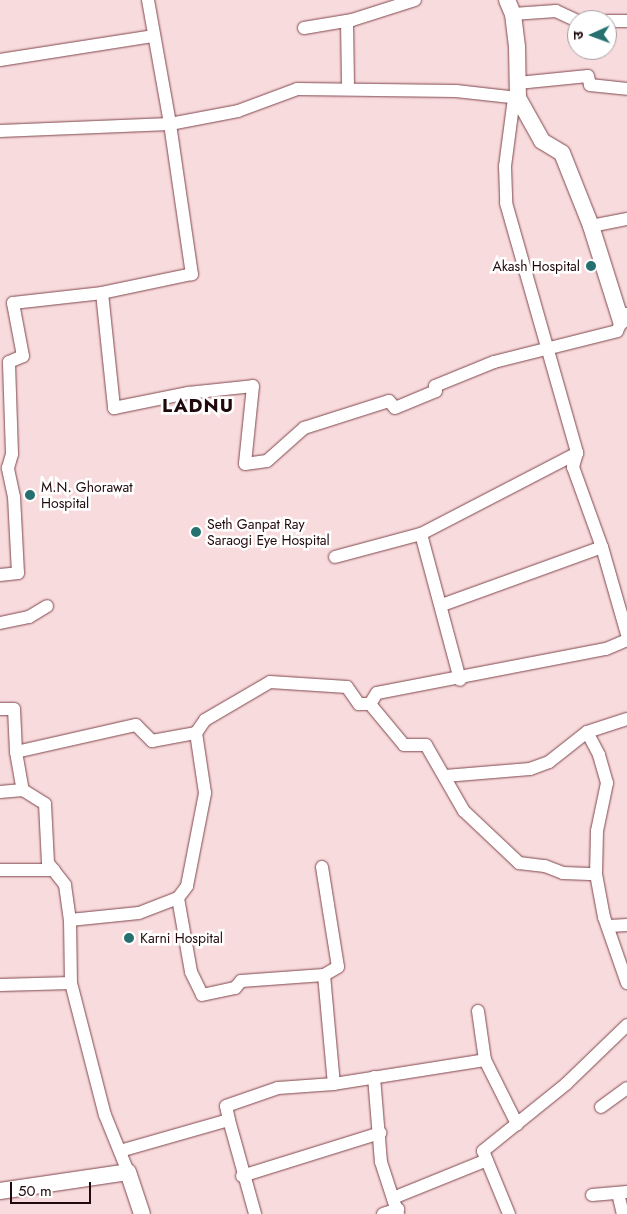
<!DOCTYPE html>
<html>
<head>
<meta charset="utf-8">
<style>
	body { margin:0 }
	#map { position:relative; width:627px; height:1214px; overflow:hidden; background:#f8dbdd; font-family:Jost,"Noto Sans Devanagari",sans-serif }
	div>[style] { position:absolute }
	.roads { filter:drop-shadow(0 0 1px #80474d) drop-shadow(0 0 1px #80474d) }
	.minor>* { height:12px; margin:-6px; padding:0 6px; transform-origin:6px; border-radius:6px; background:#fff }
	.tertiary>* { height:16px; margin:-8px; padding:0 8px; transform-origin:8px; border-radius:8px; background:#fff }
	.dots>* { width:14px; height:14px; translate:-50% -50%; box-sizing:border-box; border:2px solid #fff; border-radius:50% }
	span { translate:-50% -50%; white-space:nowrap; text-align:center; line-height:1.15; -webkit-text-stroke:5px #fff; paint-order:stroke }
	.poi-label { font-size:14px; color:#20090c }
	.right { translate:-100% -50%; text-align:right }
	.left { translate:0 -50%; text-align:left }
	.district-label { font-size:19px; color:#20090c; font-weight:700; letter-spacing:1px }
	.north { position:absolute; left:567px; top:10px; width:50px; height:50px; box-sizing:border-box; background:#fff; border:1px solid #a69d9e; border-radius:50%; rotate:268deg; font-size:14px; font-weight:700; line-height:20px; text-align:center; color:#20090c }
	.north::after { content:''; display:block; margin:auto; width:18px; height:22px; background:#26706f; clip-path:polygon(50% 0,100% 100%,50% 72%,0 100%) }
	.scale { position:absolute; left:10px; top:1182px; width:81px; height:22px; box-sizing:border-box; border:2px solid #20090c; border-top:0; padding-left:6px; font-size:15px; line-height:18px; white-space:nowrap; color:#20090c; -webkit-text-stroke:4px #fff; paint-order:stroke }
</style>
</head>
<body>
<div id="map">
	<div class="roads">
		<div class="minor">
			<div style="left:148px;top:0;width:126px;rotate:79.9deg"></div>
			<div style="left:170px;top:124px;width:69px;rotate:-10.8deg"></div>
			<div style="left:238px;top:111px;width:63px;rotate:-20.4deg"></div>
			<div style="left:297px;top:89px;width:159px;rotate:0.7deg"></div>
			<div style="left:456px;top:91px;width:62px;rotate:6.4deg"></div>
			<div style="left:513px;top:14px;width:43px;rotate:-4deg"></div>
			<div style="left:556px;top:11px;width:23px;rotate:25deg"></div>
			<div style="left:347px;top:21px;width:67px;rotate:89.1deg"></div>
			<div style="left:607px;top:21px;width:20px"></div>
			<div style="left:304px;top:28px;width:49px;rotate:-9.5deg"></div>
			<div style="left:352px;top:20px;width:66px;rotate:-17.6deg"></div>
			<div style="left:0;top:60px;width:156px;rotate:-8.9deg"></div>
			<div style="left:518px;top:83px;width:70px;rotate:-5.7deg"></div>
			<div style="left:588px;top:76px;width:9px;rotate:77deg"></div>
			<div style="left:590px;top:85px;width:37px;rotate:6deg"></div>
			<div style="left:514px;top:98px;width:69px;rotate:97.5deg"></div>
			<div style="left:505px;top:166px;width:37px;rotate:88deg"></div>
			<div style="left:506px;top:203px;width:260px;rotate:74.1deg"></div>
			<div style="left:577px;top:453px;width:15px;rotate:106deg"></div>
			<div style="left:573px;top:467px;width:85px;rotate:70.1deg"></div>
			<div style="left:602px;top:547px;width:91px;rotate:74deg"></div>
			<div style="left:0;top:131px;width:170px;rotate:-2.4deg"></div>
			<div style="left:170px;top:124px;width:152px;rotate:81.7deg"></div>
			<div style="left:192px;top:274px;width:92px;rotate:168.1deg"></div>
			<div style="left:591px;top:226px;width:37px;rotate:-11deg"></div>
			<div style="left:421px;top:534px;width:151px;rotate:75deg"></div>
			<div style="left:335px;top:557px;width:89px;rotate:-15deg"></div>
			<div style="left:421px;top:534px;width:176px;rotate:-27.4deg"></div>
			<div style="left:0;top:575px;width:18px;rotate:-6deg"></div>
			<div style="left:18px;top:573px;width:76px;rotate:-93deg"></div>
			<div style="left:14px;top:497px;width:30px;rotate:-102deg"></div>
			<div style="left:8px;top:468px;width:15px;rotate:-74deg"></div>
			<div style="left:12px;top:454px;width:92px;rotate:-91.9deg"></div>
			<div style="left:9px;top:362px;width:15px;rotate:-23deg"></div>
			<div style="left:23px;top:356px;width:54px;rotate:-100.7deg"></div>
			<div style="left:13px;top:303px;width:90px;rotate:-6.4deg"></div>
			<div style="left:102px;top:293px;width:116px;rotate:84deg"></div>
			<div style="left:114px;top:408px;width:76px;rotate:-11.5deg"></div>
			<div style="left:188px;top:393px;width:65px;rotate:-6.1deg"></div>
			<div style="left:253px;top:386px;width:78px;rotate:95.9deg"></div>
			<div style="left:245px;top:464px;width:22px;rotate:-8deg"></div>
			<div style="left:267px;top:461px;width:50px;rotate:-41.7deg"></div>
			<div style="left:304px;top:428px;width:89px;rotate:-17.6deg"></div>
			<div style="left:389px;top:401px;width:9px;rotate:49deg"></div>
			<div style="left:395px;top:408px;width:44px;rotate:-22.5deg"></div>
			<div style="left:436px;top:391px;width:5px;rotate:-101deg"></div>
			<div style="left:435px;top:386px;width:64px;rotate:-22.1deg"></div>
			<div style="left:494px;top:362px;width:127px;rotate:-14.1deg"></div>
			<div style="left:617px;top:331px;width:19px;rotate:-65deg"></div>
			<div style="left:442px;top:605px;width:170px;rotate:-19.9deg"></div>
			<div style="left:0;top:623px;width:30px;rotate:-12deg"></div>
			<div style="left:29px;top:617px;width:21px;rotate:-31deg"></div>
			<div style="left:370px;top:704px;width:13px;rotate:-58deg"></div>
			<div style="left:377px;top:693px;width:233px;rotate:-10.9deg"></div>
			<div style="left:606px;top:649px;width:23px;rotate:-23deg"></div>
			<div style="left:0;top:709px;width:14px"></div>
			<div style="left:14px;top:709px;width:43px;rotate:87.3deg"></div>
			<div style="left:16px;top:752px;width:39px;rotate:80deg"></div>
			<div style="left:23px;top:790px;width:26px;rotate:32deg"></div>
			<div style="left:45px;top:804px;width:59px;rotate:87.1deg"></div>
			<div style="left:48px;top:863px;width:28px;rotate:52deg"></div>
			<div style="left:65px;top:885px;width:35px;rotate:82deg"></div>
			<div style="left:70px;top:920px;width:63px;rotate:89.1deg"></div>
			<div style="left:71px;top:983px;width:136px;rotate:75.6deg"></div>
			<div style="left:105px;top:1115px;width:61px;rotate:68deg"></div>
			<div style="left:587px;top:732px;width:26px;rotate:62deg"></div>
			<div style="left:599px;top:755px;width:29px;rotate:74deg"></div>
			<div style="left:607px;top:783px;width:49px;rotate:101.8deg"></div>
			<div style="left:597px;top:831px;width:43px;rotate:91.3deg"></div>
			<div style="left:596px;top:874px;width:44px;rotate:79.5deg"></div>
			<div style="left:604px;top:917px;width:70px;rotate:70.8deg"></div>
			<div style="left:16px;top:752px;width:123px;rotate:-12.7deg"></div>
			<div style="left:136px;top:725px;width:23px;rotate:45deg"></div>
			<div style="left:152px;top:741px;width:45px;rotate:-10.3deg"></div>
			<div style="left:196px;top:733px;width:16px;rotate:-55deg"></div>
			<div style="left:205px;top:720px;width:75px;rotate:-30.3deg"></div>
			<div style="left:270px;top:682px;width:77px;rotate:3.7deg"></div>
			<div style="left:347px;top:687px;width:21px;rotate:55deg"></div>
			<div style="left:359px;top:704px;width:11px"></div>
			<div style="left:370px;top:704px;width:53px;rotate:50.3deg"></div>
			<div style="left:404px;top:745px;width:22px"></div>
			<div style="left:426px;top:745px;width:76px;rotate:60.1deg"></div>
			<div style="left:464px;top:811px;width:76px;rotate:43.4deg"></div>
			<div style="left:519px;top:863px;width:26px;rotate:7deg"></div>
			<div style="left:545px;top:866px;width:19px;rotate:21deg"></div>
			<div style="left:563px;top:873px;width:33px;rotate:2deg"></div>
			<div style="left:445px;top:776px;width:85px;rotate:-4.7deg"></div>
			<div style="left:530px;top:769px;width:20px;rotate:-20deg"></div>
			<div style="left:549px;top:762px;width:48px;rotate:-38.3deg"></div>
			<div style="left:587px;top:732px;width:42px;rotate:-18deg"></div>
			<div style="left:0;top:792px;width:23px;rotate:-5deg"></div>
			<div style="left:322px;top:867px;width:101px;rotate:80.9deg"></div>
			<div style="left:338px;top:967px;width:16px;rotate:150deg"></div>
			<div style="left:324px;top:975px;width:109px;rotate:84.8deg"></div>
			<div style="left:0;top:870px;width:54px"></div>
			<div style="left:178px;top:898px;width:75px;rotate:80deg"></div>
			<div style="left:191px;top:972px;width:25px;rotate:64deg"></div>
			<div style="left:202px;top:995px;width:34px;rotate:-12deg"></div>
			<div style="left:235px;top:988px;width:9px;rotate:-49deg"></div>
			<div style="left:241px;top:981px;width:83px;rotate:-4.1deg"></div>
			<div style="left:70px;top:920px;width:69px;rotate:-5.8deg"></div>
			<div style="left:139px;top:913px;width:42px;rotate:-21deg"></div>
			<div style="left:178px;top:898px;width:15px;rotate:-53deg"></div>
			<div style="left:187px;top:886px;width:95px;rotate:-79deg"></div>
			<div style="left:205px;top:793px;width:61px;rotate:-98.5deg"></div>
			<div style="left:610px;top:926px;width:17px;rotate:-3deg"></div>
			<div style="left:0;top:985px;width:71px;rotate:-1.6deg"></div>
			<div style="left:478px;top:1011px;width:49px;rotate:81.9deg"></div>
			<div style="left:485px;top:1060px;width:72px;rotate:63.4deg"></div>
			<div style="left:374px;top:1077px;width:85px;rotate:85.3deg"></div>
			<div style="left:381px;top:1162px;width:55px;rotate:71.9deg"></div>
			<div style="left:601px;top:1107px;width:32px;rotate:-36deg"></div>
			<div style="left:229px;top:1120px;width:98px;rotate:74.5deg"></div>
			<div style="left:120px;top:1151px;width:113px;rotate:-15.9deg"></div>
			<div style="left:229px;top:1120px;width:14px;rotate:-102deg"></div>
			<div style="left:226px;top:1106px;width:55px;rotate:-19.1deg"></div>
			<div style="left:278px;top:1088px;width:56px;rotate:-4.1deg"></div>
			<div style="left:334px;top:1084px;width:153px;rotate:-9deg"></div>
			<div style="left:242px;top:1176px;width:145px;rotate:-17.3deg"></div>
			<div style="left:618px;top:1193px;width:22px;rotate:77deg"></div>
			<div style="left:592px;top:1195px;width:35px;rotate:-5deg"></div>
			<div style="left:393px;top:1198px;width:101px;rotate:-22deg"></div>
			<div style="left:383px;top:1214px;width:16px;rotate:-18deg"></div>
			<div style="left:509px;top:1214px;width:68px;rotate:-112.4deg"></div>
			<div style="left:483px;top:1151px;width:107px;rotate:-38.9deg"></div>
			<div style="left:566px;top:1084px;width:85px;rotate:-44deg"></div>
		</div>
		<div class="tertiary">
			<div style="left:507px;top:0;width:15px;rotate:67deg"></div>
			<div style="left:513px;top:14px;width:33px;rotate:83deg"></div>
			<div style="left:517px;top:47px;width:51px;rotate:88.9deg"></div>
			<div style="left:518px;top:98px;width:49px;rotate:60.8deg"></div>
			<div style="left:542px;top:141px;width:23px;rotate:31deg"></div>
			<div style="left:562px;top:153px;width:79px;rotate:68.3deg"></div>
			<div style="left:591px;top:226px;width:100px;rotate:72.5deg"></div>
			<div style="left:0;top:1191px;width:129px;rotate:-8.4deg"></div>
			<div style="left:128px;top:1172px;width:44px;rotate:71.6deg"></div>
		</div>
	</div>
	<div class="dots">
		<div style="left:591px;top:266px;background:#26706f"></div>
		<div style="left:30px;top:495px;background:#26706f"></div>
		<div style="left:196px;top:532px;background:#26706f"></div>
		<div style="left:129px;top:938px;background:#26706f"></div>
	</div>
	<div class="poi-label">
		<span class="right" style="left:580px;top:266px">Akash Hospital</span>
		<span class="left" style="left:41px;top:495px">M.N. Ghorawat<br>Hospital</span>
		<span class="left" style="left:207px;top:532px">Seth Ganpat Ray<br>Saraogi Eye Hospital</span>
		<span class="left" style="left:140px;top:938px">Karni Hospital</span>
	</div>
	<div class="district-label">
		<span style="left:198px;top:406px">LADNU</span>
	</div>
	<div class="north">उ</div>
	<div class="scale">50 m</div>
</div>
</body>
</html>
